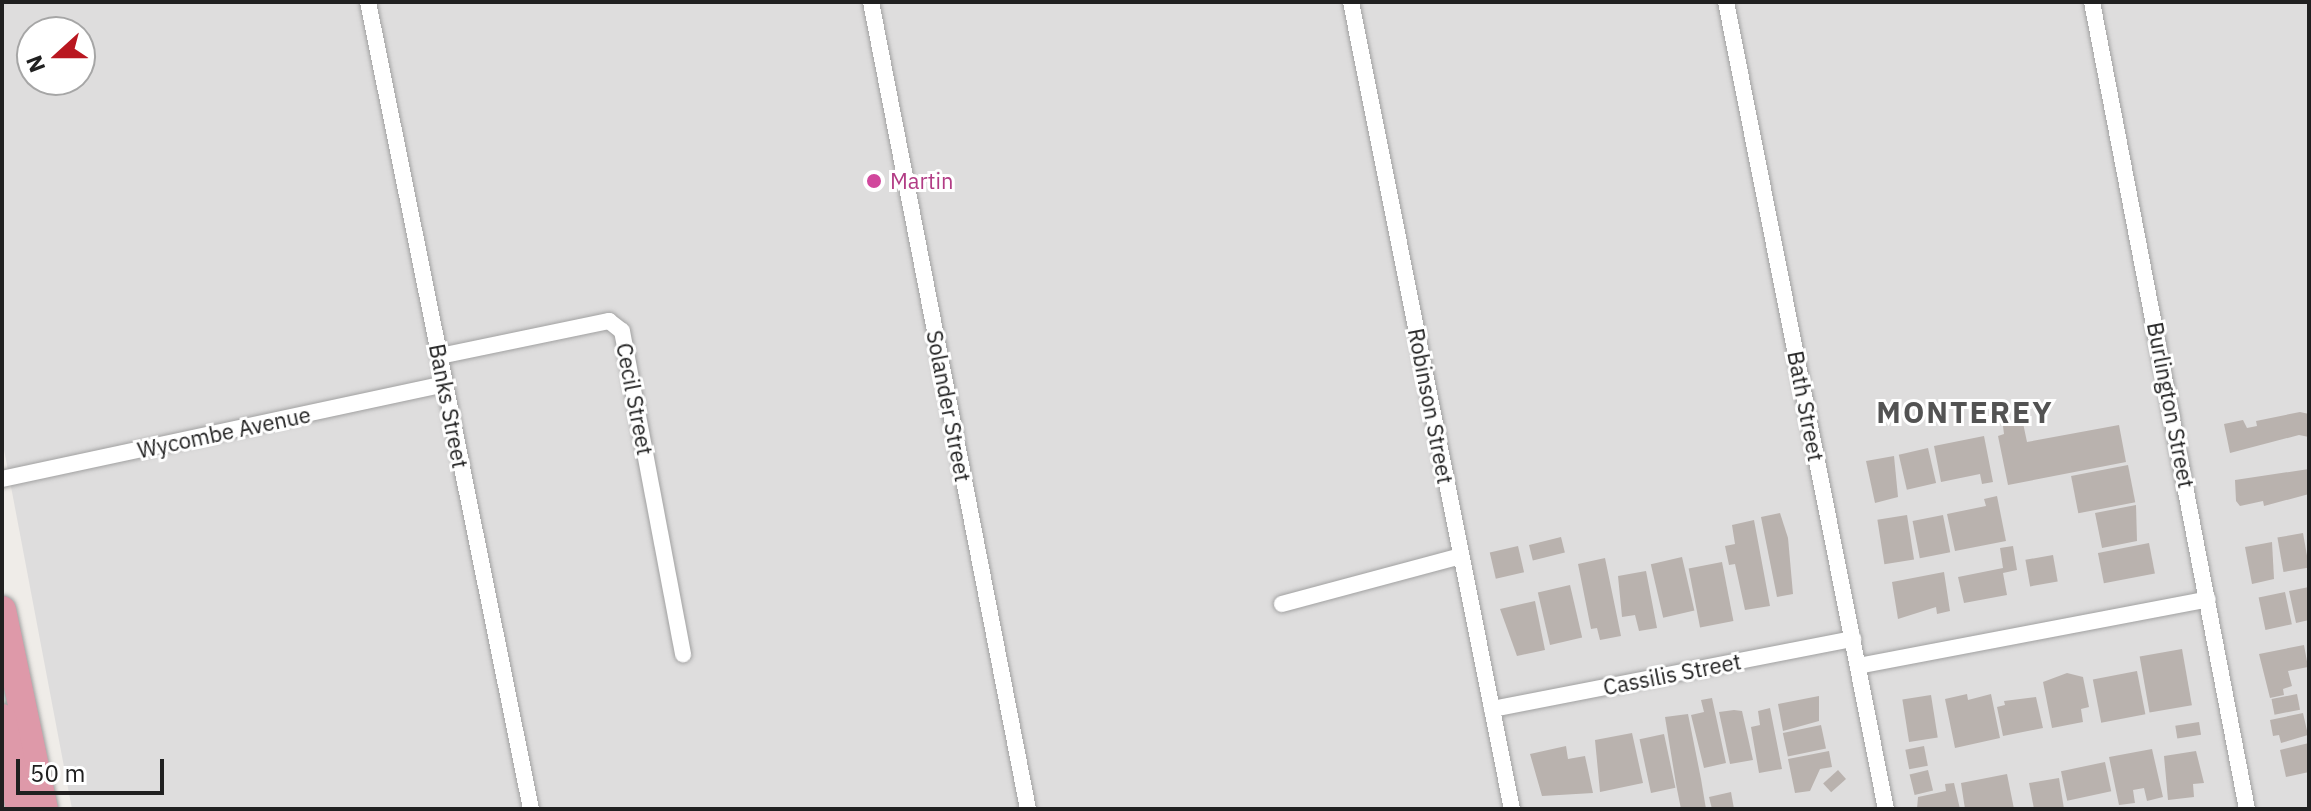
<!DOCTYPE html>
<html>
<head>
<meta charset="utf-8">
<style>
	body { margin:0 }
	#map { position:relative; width:2311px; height:811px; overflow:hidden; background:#efece8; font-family:"IBM Plex Sans",sans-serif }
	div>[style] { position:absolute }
	.residential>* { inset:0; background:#dedddd }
	.building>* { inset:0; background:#b9b2ae; transform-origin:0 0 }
	.roads { filter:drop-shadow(0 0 2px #a1a1a1) drop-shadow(0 0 2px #a1a1a1) }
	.street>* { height:16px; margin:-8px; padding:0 8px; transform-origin:8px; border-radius:8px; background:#fff }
	.highway>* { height:28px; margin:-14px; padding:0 14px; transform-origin:14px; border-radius:14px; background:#de99a9 }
	.dots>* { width:22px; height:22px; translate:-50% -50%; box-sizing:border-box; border:4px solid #fff; border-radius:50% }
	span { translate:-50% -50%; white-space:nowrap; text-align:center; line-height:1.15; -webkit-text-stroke:6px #fff; paint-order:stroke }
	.hotel-label { font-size:22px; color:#b23c85 }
	.left { translate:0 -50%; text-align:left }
	.street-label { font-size:22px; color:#202020 }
	.district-label { font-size:30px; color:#535353; font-weight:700; letter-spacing:2px }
	.frame { position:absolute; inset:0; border:4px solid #202020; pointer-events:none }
	.north { position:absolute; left:16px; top:16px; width:80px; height:80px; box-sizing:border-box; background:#fff; border:2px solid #a6a6a6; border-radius:50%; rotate:249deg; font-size:22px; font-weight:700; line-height:32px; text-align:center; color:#202020 }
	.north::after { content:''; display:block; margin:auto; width:28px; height:36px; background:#b91720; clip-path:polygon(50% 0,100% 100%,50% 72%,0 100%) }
	.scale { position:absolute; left:16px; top:759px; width:148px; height:36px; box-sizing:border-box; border:4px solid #202020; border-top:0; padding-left:10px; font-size:24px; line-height:28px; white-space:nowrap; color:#202020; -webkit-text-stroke:6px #fff; paint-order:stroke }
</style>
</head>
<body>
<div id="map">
	<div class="residential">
		<div style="clip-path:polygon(evenodd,2px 2px,2309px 2px,2309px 809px,72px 809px,2px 439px,2px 2px,32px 32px,80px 32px,80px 80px,32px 80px,32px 32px)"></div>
	</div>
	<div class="building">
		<div style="clip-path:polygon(2300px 412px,2309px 414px,2309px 437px,2299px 435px,2230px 453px,2224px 424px,2243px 420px,2247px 428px,2257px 426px,2256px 421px)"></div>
		<div style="clip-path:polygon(2023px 423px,2027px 442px,2119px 425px,2126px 462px,2008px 485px,1998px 436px,2004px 434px,2003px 426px)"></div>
		<div style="clip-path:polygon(1984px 436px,1993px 482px,1982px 484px,1980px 474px,1941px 482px,1934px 446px)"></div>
		<div style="left:1928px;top:448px;width:36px;height:30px;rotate:77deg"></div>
		<div style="clip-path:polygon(1894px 456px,1898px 497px,1875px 503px,1866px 461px)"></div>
		<div style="left:2128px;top:465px;width:38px;height:58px;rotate:79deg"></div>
		<div style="clip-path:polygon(2309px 469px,2309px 494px,2264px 506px,2263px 501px,2240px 506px,2236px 501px,2235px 480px)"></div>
		<div style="clip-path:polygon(1997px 496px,2006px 541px,1955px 551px,1947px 514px,1986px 506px,1984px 499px)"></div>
		<div style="clip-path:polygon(2136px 505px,2137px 541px,2102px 548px,2095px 513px)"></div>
		<div style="clip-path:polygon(1780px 513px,1788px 538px,1793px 594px,1777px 597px,1761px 517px)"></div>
		<div style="left:1907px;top:515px;width:45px;height:30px;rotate:81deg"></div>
		<div style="left:1943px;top:515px;width:38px;height:31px;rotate:79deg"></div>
		<div style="clip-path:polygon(1754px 520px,1770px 606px,1745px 610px,1735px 564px,1729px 565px,1725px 546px,1735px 544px,1732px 525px)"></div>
		<div style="left:2303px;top:533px;width:35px;height:26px;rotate:80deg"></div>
		<div style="left:1561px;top:537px;width:16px;height:33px;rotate:76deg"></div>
		<div style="clip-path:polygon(2272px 542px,2274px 579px,2252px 584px,2245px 547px)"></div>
		<div style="left:2149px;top:543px;width:31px;height:52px;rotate:79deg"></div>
		<div style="left:1518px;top:546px;width:27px;height:29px;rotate:77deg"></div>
		<div style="clip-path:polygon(2013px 546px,2017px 570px,2003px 573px,2007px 595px,1964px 603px,1958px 577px,2003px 568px,2000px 548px)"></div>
		<div style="left:2053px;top:555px;width:27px;height:28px;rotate:80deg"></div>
		<div style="left:1682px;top:557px;width:55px;height:32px;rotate:77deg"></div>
		<div style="clip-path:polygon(1605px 558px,1621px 636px,1600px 640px,1597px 628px,1591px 629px,1578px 564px)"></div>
		<div style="left:1722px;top:562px;width:60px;height:34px;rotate:79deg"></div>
		<div style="clip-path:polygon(1646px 571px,1657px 628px,1639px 631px,1635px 615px,1622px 617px,1618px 576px)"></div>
		<div style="clip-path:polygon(1944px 572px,1950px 611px,1937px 614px,1936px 607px,1898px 619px,1892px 582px)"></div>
		<div style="left:1570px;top:585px;width:54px;height:33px;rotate:77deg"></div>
		<div style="clip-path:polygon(2309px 587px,2309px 620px,2296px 623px,2289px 591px)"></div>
		<div style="left:2285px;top:592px;width:33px;height:27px;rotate:78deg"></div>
		<div style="clip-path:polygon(1535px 601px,1545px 650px,1517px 656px,1500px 609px)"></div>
		<div style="clip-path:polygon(2304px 645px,2308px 667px,2288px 671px,2292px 686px,2283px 689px,2284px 695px,2270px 698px,2259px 654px)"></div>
		<div style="left:2182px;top:649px;width:57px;height:43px;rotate:80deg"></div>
		<div style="left:2137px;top:671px;width:44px;height:45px;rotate:79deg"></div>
		<div style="clip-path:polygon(2067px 673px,2083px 677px,2089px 707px,2081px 709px,2083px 722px,2052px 728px,2043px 682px)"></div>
		<div style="clip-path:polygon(1967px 694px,1968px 700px,1991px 694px,2000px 738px,1955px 748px,1945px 699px)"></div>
		<div style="left:2297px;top:694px;width:16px;height:26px;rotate:79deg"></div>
		<div style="left:1931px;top:695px;width:43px;height:29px;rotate:81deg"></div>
		<div style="clip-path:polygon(1819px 696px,1819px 721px,1783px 731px,1778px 704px)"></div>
		<div style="clip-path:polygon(2036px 697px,2043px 728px,2003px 736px,1997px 707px,2005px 705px,2004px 701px)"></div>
		<div style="clip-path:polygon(1712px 698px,1726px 763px,1704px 768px,1691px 715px,1704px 712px,1701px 700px)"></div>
		<div style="clip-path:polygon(1770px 708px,1782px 769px,1759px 773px,1751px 727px,1760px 725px,1758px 711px)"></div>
		<div style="clip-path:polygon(1734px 710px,1742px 711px,1753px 760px,1730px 764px,1719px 712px)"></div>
		<div style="clip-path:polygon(2303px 713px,2308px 735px,2281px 743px,2279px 735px,2273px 736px,2270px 720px)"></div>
		<div style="clip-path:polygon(1688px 714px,1701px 779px,1706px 809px,1681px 809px,1676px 784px,1665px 717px)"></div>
		<div style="left:2199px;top:722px;width:13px;height:24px;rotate:81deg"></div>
		<div style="left:1821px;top:725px;width:24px;height:39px;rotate:78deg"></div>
		<div style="clip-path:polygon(1632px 733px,1643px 783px,1600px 792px,1595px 740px)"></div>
		<div style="left:1664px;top:734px;width:55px;height:25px;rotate:78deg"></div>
		<div style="clip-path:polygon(2309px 743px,2309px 772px,2286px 777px,2280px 750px)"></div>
		<div style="clip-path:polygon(1566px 746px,1568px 759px,1585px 756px,1593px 793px,1542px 796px,1530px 754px)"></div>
		<div style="left:1924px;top:746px;width:20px;height:19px;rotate:79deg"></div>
		<div style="clip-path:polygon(2152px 749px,2163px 797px,2147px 801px,2144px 788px,2133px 790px,2135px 803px,2119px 805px,2109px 757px)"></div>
		<div style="clip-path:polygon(1829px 751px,1832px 767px,1820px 769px,1810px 791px,1795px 793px,1788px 759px)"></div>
		<div style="clip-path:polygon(2196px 751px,2204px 783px,2193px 784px,2194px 797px,2168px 800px,2164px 756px)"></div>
		<div style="left:2105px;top:762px;width:30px;height:45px;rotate:78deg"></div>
		<div style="left:1838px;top:770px;width:12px;height:20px;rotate:48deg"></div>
		<div style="left:1928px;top:770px;width:21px;height:19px;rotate:76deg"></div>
		<div style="clip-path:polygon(2007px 774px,2014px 809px,1965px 809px,1961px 783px)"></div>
		<div style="clip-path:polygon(2059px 778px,2064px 809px,2034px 809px,2029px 783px)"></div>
		<div style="clip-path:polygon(1954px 783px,1960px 809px,1917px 809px,1918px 797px,1946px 791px,1945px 784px)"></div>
		<div style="clip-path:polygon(1731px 792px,1734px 809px,1712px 809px,1709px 797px)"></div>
	</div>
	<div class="roads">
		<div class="street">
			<div style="left:368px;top:2px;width:823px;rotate:78.58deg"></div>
			<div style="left:871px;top:2px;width:822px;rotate:78.99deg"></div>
			<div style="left:1351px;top:2px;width:823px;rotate:78.72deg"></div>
			<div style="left:1726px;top:2px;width:823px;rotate:78.79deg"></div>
			<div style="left:2092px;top:2px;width:822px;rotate:79.13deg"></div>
			<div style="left:440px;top:356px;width:173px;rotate:-11.7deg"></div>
			<div style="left:609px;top:321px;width:16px;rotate:38deg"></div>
			<div style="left:622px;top:331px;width:329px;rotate:79.3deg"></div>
			<div style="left:2px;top:479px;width:453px;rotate:-12.1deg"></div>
			<div style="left:1282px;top:604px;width:185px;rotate:-15deg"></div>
			<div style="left:1858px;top:666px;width:356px;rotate:-10.8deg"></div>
			<div style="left:1492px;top:709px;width:368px;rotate:-11deg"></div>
		</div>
		<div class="highway">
			<div style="left:2px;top:610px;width:203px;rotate:78.1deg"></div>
			<div style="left:2px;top:718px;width:93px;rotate:78.8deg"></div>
		</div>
	</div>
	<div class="dots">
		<div style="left:874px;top:181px;background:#d1479c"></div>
	</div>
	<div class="hotel-label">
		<span class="left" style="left:890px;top:181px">Martin</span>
	</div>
	<div class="street-label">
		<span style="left:635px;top:399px;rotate:79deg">Cecil Street</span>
		<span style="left:2171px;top:405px;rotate:79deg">Burlington Street</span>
		<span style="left:449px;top:406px;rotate:79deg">Banks Street</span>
		<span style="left:949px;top:406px;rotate:79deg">Solander Street</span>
		<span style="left:1431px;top:406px;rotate:79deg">Robinson Street</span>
		<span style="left:1806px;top:406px;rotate:79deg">Bath Street</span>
		<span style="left:224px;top:432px;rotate:-12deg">Wycombe Avenue</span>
		<span style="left:1672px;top:674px;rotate:-11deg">Cassilis Street</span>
	</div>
	<div class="district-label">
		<span style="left:1965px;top:412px">MONTEREY</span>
	</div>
	<div class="frame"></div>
	<div class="north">N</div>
	<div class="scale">50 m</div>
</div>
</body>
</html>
